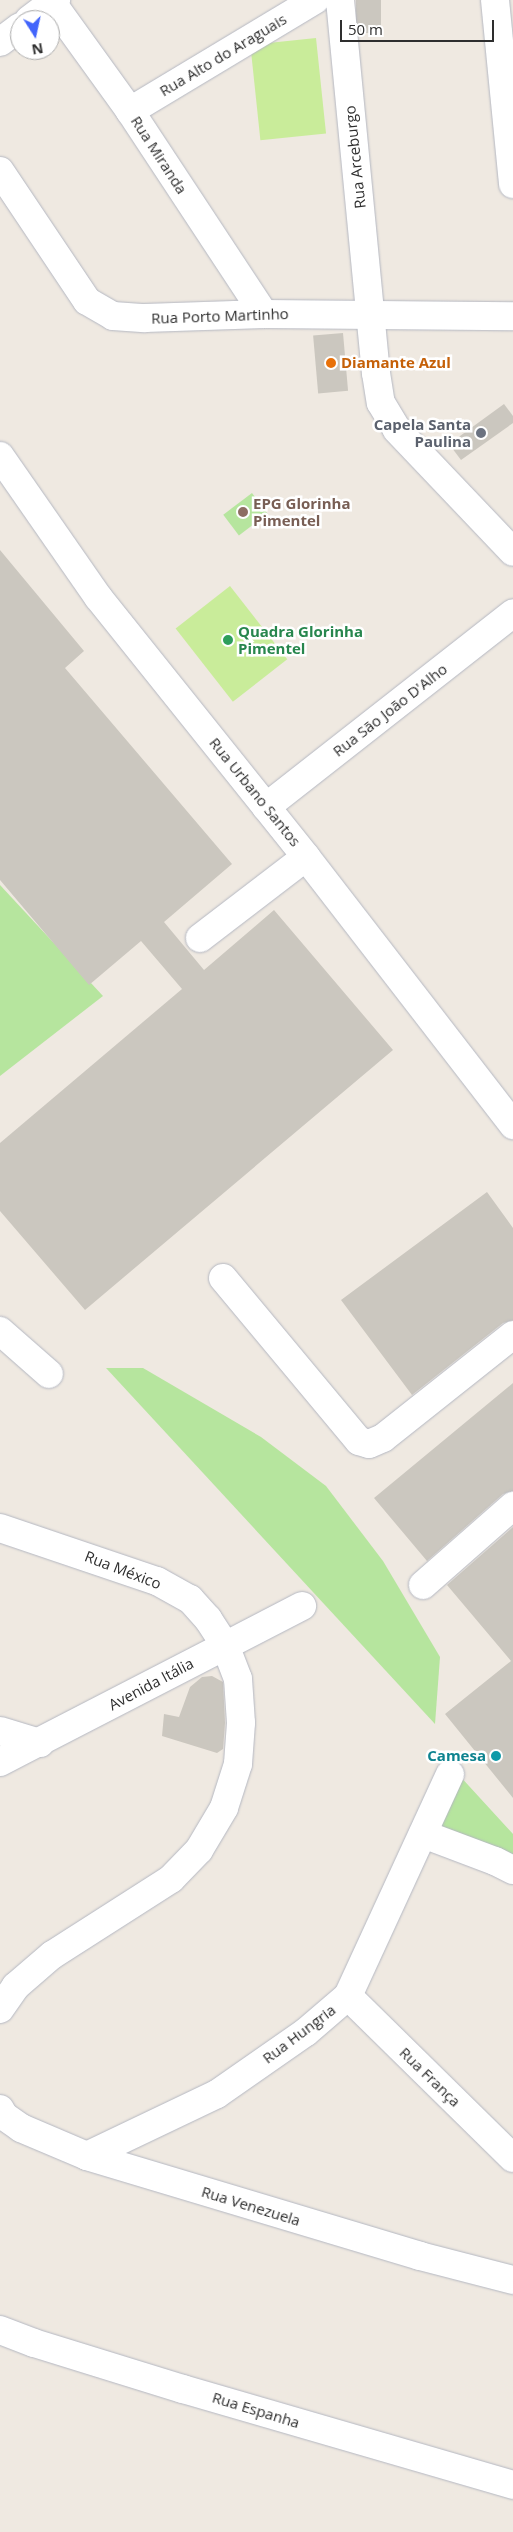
<!DOCTYPE html>
<html>
<head>
<meta charset="utf-8">
<style>
	body { margin:0 }
	#map { position:relative; width:513px; height:2532px; overflow:hidden; background:#efe9e1; font-family:"Open Sans",sans-serif }
	div>[style] { position:absolute }
	.green>* { inset:0; background:#b6e59e; transform-origin:0 0 }
	.pitch>* { inset:0; background:#c9ec9a; transform-origin:0 0 }
	.building>* { inset:0; background:#cbc7bf; transform-origin:0 0 }
	.roads { filter:drop-shadow(0 0 1px #b4b7c1) drop-shadow(0 0 1px #b4b7c1) }
	.minor>* { height:28px; margin:-14px; padding:0 14px; transform-origin:14px; border-radius:14px; background:#fff }
	.dots>* { width:14px; height:14px; translate:-50% -50%; box-sizing:border-box; border:2px solid #fff; border-radius:50% }
	span { translate:-50% -50%; white-space:nowrap; text-align:center; line-height:1.15; -webkit-text-stroke:5px #fff; paint-order:stroke }
	.street-label { font-size:15px; color:#2e2e2e }
	.food-label { font-size:15px; color:#c56008; font-weight:700 }
	.left { translate:0 -50%; text-align:left }
	.worship-label { font-size:15px; color:#5b616d; font-weight:700 }
	.right { translate:-100% -50%; text-align:right }
	.education-label { font-size:15px; color:#785e54; font-weight:700 }
	.leisure-label { font-size:15px; color:#27864d; font-weight:700 }
	.culture-label { font-size:15px; color:#0d838f; font-weight:700 }
	.north { position:absolute; left:10px; top:10px; width:50px; height:50px; box-sizing:border-box; background:#fff; border:1px solid #ababab; border-radius:50%; rotate:170deg; font-size:14px; font-weight:700; line-height:20px; text-align:center; color:#2e2e2e }
	.north::after { content:''; display:block; margin:auto; width:18px; height:22px; background:#4264fb; clip-path:polygon(50% 0,100% 100%,50% 72%,0 100%) }
	.scale { position:absolute; left:340px; top:20px; width:154px; height:22px; box-sizing:border-box; border:2px solid #2e2e2e; border-top:0; padding-left:6px; font-size:15px; line-height:18px; white-space:nowrap; color:#2e2e2e; -webkit-text-stroke:4px #fff; paint-order:stroke }
</style>
</head>
<body>
<div id="map">
	<div class="green">
		<div style="left:252px;top:493px;width:26px;height:36px;rotate:53deg"></div>
		<div style="clip-path:polygon(0 885px,103px 996px,0 1076px)"></div>
		<div style="clip-path:polygon(106px 1368px,143px 1368px,261px 1437px,326px 1486px,383px 1561px,440px 1657px,435px 1724px)"></div>
		<div style="clip-path:polygon(458px 1774px,513px 1834px,513px 1855px,507px 1851px,432px 1828px)"></div>
	</div>
	<div class="pitch">
		<div style="left:316px;top:38px;width:96px;height:66px;rotate:84deg"></div>
		<div style="left:230px;top:586px;width:93px;height:69px;rotate:52deg"></div>
	</div>
	<div class="building">
		<div style="left:356px;top:0;width:25px;height:33px"></div>
		<div style="left:343px;top:333px;width:58px;height:30px;rotate:85deg"></div>
		<div style="clip-path:polygon(504px 404px,513px 416px,513px 423px,461px 460px,449px 444px)"></div>
		<div style="clip-path:polygon(0 550px,84px 651px,65px 668px,232px 864px,164px 922px,204px 970px,274px 910px,393px 1050px,85px 1310px,0 1211px,0 1143px,182px 989px,141px 941px,89px 985px,0 880px)"></div>
		<div style="clip-path:polygon(487px 1192px,513px 1228px,513px 1320px,503px 1323px,412px 1395px,341px 1300px)"></div>
		<div style="clip-path:polygon(513px 1383px,513px 1491px,503px 1494px,427px 1561px,374px 1498px)"></div>
		<div style="clip-path:polygon(513px 1527px,513px 1798px,445px 1714px,511px 1661px,447px 1585px)"></div>
		<div style="clip-path:polygon(212px 1676px,223px 1682px,225px 1723px,223px 1749px,217px 1753px,162px 1736px,164px 1714px,179px 1717px,190px 1687px,202px 1677px)"></div>
	</div>
	<div class="roads">
		<div class="minor">
			<div style="left:50px;top:0;width:137px;rotate:54.2deg"></div>
			<div style="left:130px;top:111px;width:243px;rotate:56.6deg"></div>
			<div style="left:340px;top:0;width:375px;rotate:84.5deg"></div>
			<div style="left:376px;top:373px;width:30px;rotate:81deg"></div>
			<div style="left:381px;top:403px;width:31px;rotate:59deg"></div>
			<div style="left:397px;top:430px;width:168px;rotate:46.4deg"></div>
			<div style="left:495px;top:0;width:185px;rotate:84.4deg"></div>
			<div style="left:29px;top:20px;width:34px;rotate:-37deg"></div>
			<div style="left:0;top:42px;width:25px;rotate:-37deg"></div>
			<div style="left:130px;top:111px;width:216px;rotate:-31deg"></div>
			<div style="left:0;top:171px;width:156px;rotate:56.2deg"></div>
			<div style="left:87px;top:301px;width:30px;rotate:30deg"></div>
			<div style="left:113px;top:316px;width:32px;rotate:4deg"></div>
			<div style="left:145px;top:318px;width:119px;rotate:-1.9deg"></div>
			<div style="left:264px;top:314px;width:249px;rotate:0.5deg"></div>
			<div style="left:0;top:456px;width:172px;rotate:55.2deg"></div>
			<div style="left:98px;top:597px;width:333px;rotate:51.3deg"></div>
			<div style="left:306px;top:857px;width:339px;rotate:52.3deg"></div>
			<div style="left:266px;top:807px;width:314px;rotate:-38.1deg"></div>
			<div style="left:200px;top:938px;width:133px;rotate:-37.4deg"></div>
			<div style="left:223px;top:1278px;width:212px;rotate:50.2deg"></div>
			<div style="left:359px;top:1441px;width:10px;rotate:17deg"></div>
			<div style="left:369px;top:1444px;width:15px;rotate:-23deg"></div>
			<div style="left:383px;top:1438px;width:166px;rotate:-38.4deg"></div>
			<div style="left:0;top:1331px;width:65px;rotate:41.3deg"></div>
			<div style="left:0;top:1528px;width:166px;rotate:18.7deg"></div>
			<div style="left:157px;top:1581px;width:38px;rotate:29deg"></div>
			<div style="left:190px;top:1599px;width:27px;rotate:48deg"></div>
			<div style="left:208px;top:1619px;width:31px;rotate:57deg"></div>
			<div style="left:225px;top:1645px;width:36px;rotate:69deg"></div>
			<div style="left:238px;top:1679px;width:44px;rotate:86.1deg"></div>
			<div style="left:241px;top:1723px;width:41px;rotate:94.2deg"></div>
			<div style="left:238px;top:1764px;width:46px;rotate:107.7deg"></div>
			<div style="left:224px;top:1808px;width:49px;rotate:120.8deg"></div>
			<div style="left:199px;top:1850px;width:40px;rotate:134deg"></div>
			<div style="left:171px;top:1879px;width:141px;rotate:147.4deg"></div>
			<div style="left:52px;top:1955px;width:48px;rotate:139.3deg"></div>
			<div style="left:16px;top:1986px;width:28px;rotate:125deg"></div>
			<div style="left:423px;top:1585px;width:120px;rotate:-41.3deg"></div>
			<div style="left:0;top:1731px;width:42px;rotate:16.7deg"></div>
			<div style="left:0;top:1762px;width:340px;rotate:-27.3deg"></div>
			<div style="left:423px;top:1834px;width:77px;rotate:20.6deg"></div>
			<div style="left:495px;top:1861px;width:20px;rotate:27deg"></div>
			<div style="left:348px;top:1996px;width:231px;rotate:44.5deg"></div>
			<div style="left:0;top:2109px;width:8px;rotate:60deg"></div>
			<div style="left:4px;top:2116px;width:21px;rotate:35deg"></div>
			<div style="left:21px;top:2128px;width:72px;rotate:23deg"></div>
			<div style="left:87px;top:2156px;width:348px;rotate:16.7deg"></div>
			<div style="left:420px;top:2256px;width:96px;rotate:14.5deg"></div>
			<div style="left:87px;top:2156px;width:144px;rotate:-25.5deg"></div>
			<div style="left:217px;top:2094px;width:108px;rotate:-34.9deg"></div>
			<div style="left:306px;top:2032px;width:55px;rotate:-40.6deg"></div>
			<div style="left:348px;top:1996px;width:244px;rotate:-65.3deg"></div>
			<div style="left:0;top:2330px;width:36px;rotate:21deg"></div>
			<div style="left:34px;top:2343px;width:156px;rotate:17.2deg"></div>
			<div style="left:183px;top:2389px;width:344px;rotate:16.2deg"></div>
		</div>
	</div>
	<div class="dots">
		<div style="left:331px;top:363px;background:#e8710a"></div>
		<div style="left:481px;top:433px;background:#6b7280"></div>
		<div style="left:243px;top:512px;background:#8d6e63"></div>
		<div style="left:228px;top:640px;background:#2e9e5b"></div>
		<div style="left:496px;top:1756px;background:#0f9aa8"></div>
	</div>
	<div class="street-label">
		<span style="left:223px;top:55px;rotate:-31deg">Rua Alto do Araguais</span>
		<span style="left:159px;top:155px;rotate:57deg">Rua Miranda</span>
		<span style="left:355px;top:157px;rotate:-96deg">Rua Arceburgo</span>
		<span style="left:220px;top:316px;rotate:-2deg">Rua Porto Martinho</span>
		<span style="left:390px;top:710px;rotate:-38deg">Rua São João D'Alho</span>
		<span style="left:255px;top:792px;rotate:51deg">Rua Urbano Santos</span>
		<span style="left:123px;top:1570px;rotate:21deg">Rua México</span>
		<span style="left:151px;top:1684px;rotate:-28deg">Avenida Itália</span>
		<span style="left:299px;top:2034px;rotate:-37deg">Rua Hungria</span>
		<span style="left:430px;top:2077px;rotate:44deg">Rua França</span>
		<span style="left:251px;top:2206px;rotate:17deg">Rua Venezuela</span>
		<span style="left:256px;top:2410px;rotate:17deg">Rua Espanha</span>
	</div>
	<div class="food-label">
		<span class="left" style="left:341px;top:363px">Diamante Azul</span>
	</div>
	<div class="worship-label">
		<span class="right" style="left:471px;top:433px">Capela Santa<br>Paulina</span>
	</div>
	<div class="education-label">
		<span class="left" style="left:253px;top:512px">EPG Glorinha<br>Pimentel</span>
	</div>
	<div class="leisure-label">
		<span class="left" style="left:238px;top:640px">Quadra Glorinha<br>Pimentel</span>
	</div>
	<div class="culture-label">
		<span class="right" style="left:486px;top:1756px">Camesa</span>
	</div>
	<div class="north">N</div>
	<div class="scale">50 m</div>
</div>
</body>
</html>
